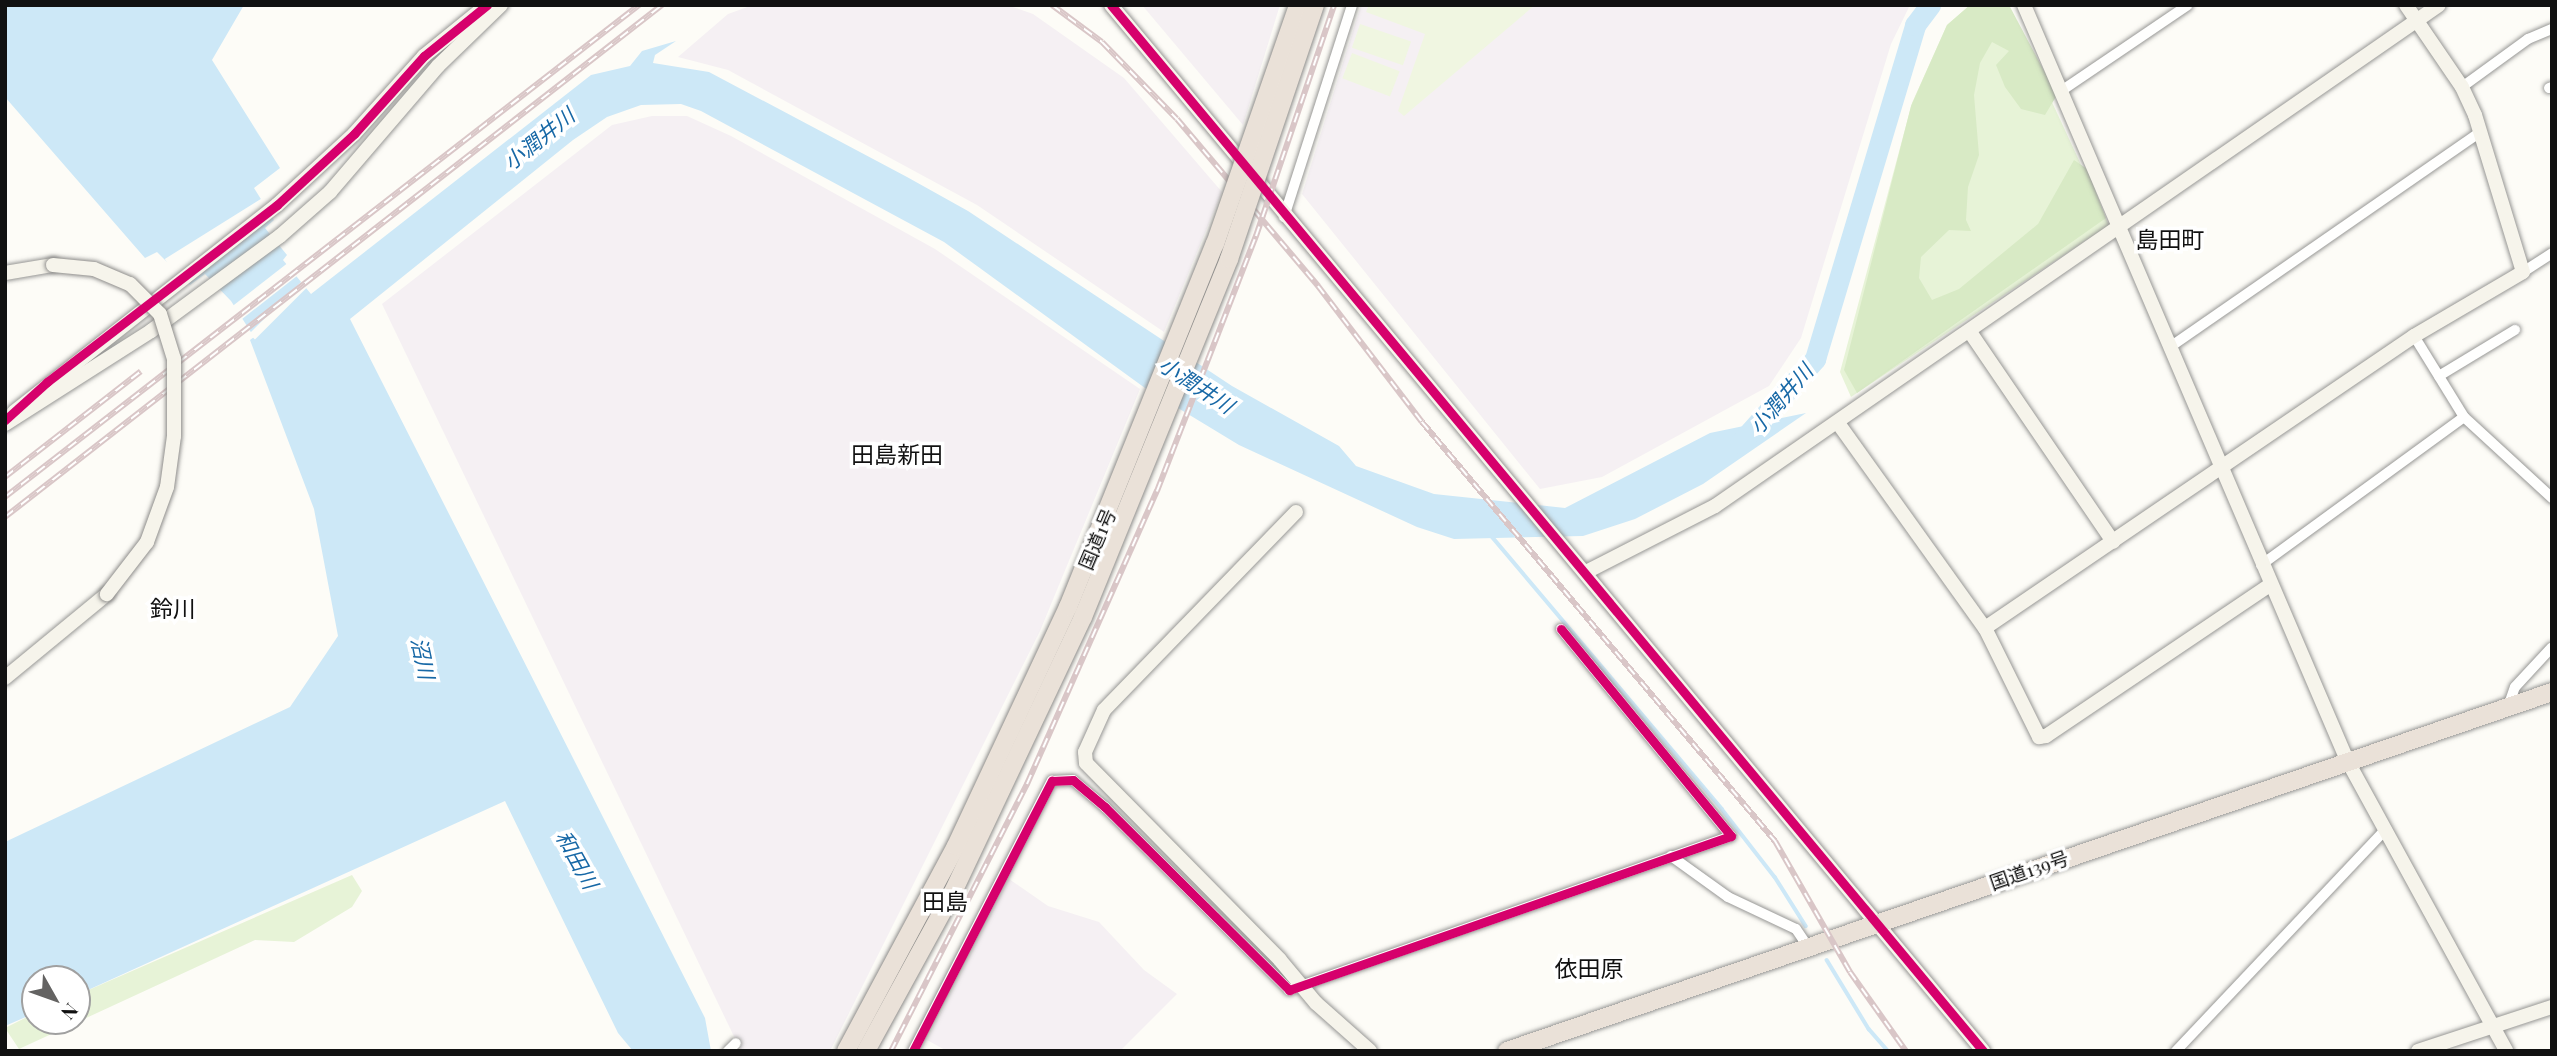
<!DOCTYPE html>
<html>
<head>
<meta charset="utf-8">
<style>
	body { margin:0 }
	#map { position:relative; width:2557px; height:1056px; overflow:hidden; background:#fdfcf7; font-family:"Playfair Display","Noto Sans JP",serif }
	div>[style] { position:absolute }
	.industrial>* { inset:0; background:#f5f0f3 }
	.green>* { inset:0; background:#e7f3d7 }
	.forest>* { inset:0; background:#d8eac5 }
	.pitch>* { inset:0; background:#f0f6e1; transform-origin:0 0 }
	.water>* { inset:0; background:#cde8f7 }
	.pier>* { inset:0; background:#fdfcf7; transform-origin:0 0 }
	.stream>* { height:3.5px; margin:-1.75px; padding:0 1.75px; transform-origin:1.75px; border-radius:1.75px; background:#cde8f7 }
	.river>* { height:21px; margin:-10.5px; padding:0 10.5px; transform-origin:10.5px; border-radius:10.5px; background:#cde8f7 }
	.roads { filter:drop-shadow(0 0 2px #979795) drop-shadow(0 0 2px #979795) }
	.street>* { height:10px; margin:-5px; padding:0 5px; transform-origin:5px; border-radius:5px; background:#fffffe }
	.secondary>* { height:14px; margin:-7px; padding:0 7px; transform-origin:7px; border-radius:7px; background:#f6f4eb }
	.highway>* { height:18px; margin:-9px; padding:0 9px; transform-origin:9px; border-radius:9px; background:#eae1d8 }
	.rail>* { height:6px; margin-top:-3px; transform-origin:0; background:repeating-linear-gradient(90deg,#fff 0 10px,#d9c6c7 0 20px); box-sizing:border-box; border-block:2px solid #d9c6c7 }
	.bridges { filter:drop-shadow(0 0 2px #8e8d8b) drop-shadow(0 0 2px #8e8d8b) }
	.secondary-bridge>* { height:14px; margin:-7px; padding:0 7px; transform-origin:7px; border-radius:7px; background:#f6f4eb }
	.highway-bridge>* { height:18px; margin:-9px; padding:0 9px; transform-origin:9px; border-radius:9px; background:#eae1d8 }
	.cycleway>* { height:9px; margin:-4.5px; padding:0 4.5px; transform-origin:4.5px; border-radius:4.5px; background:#d6006c }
	span { translate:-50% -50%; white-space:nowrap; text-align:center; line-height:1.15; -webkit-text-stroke:7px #fff; paint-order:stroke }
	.street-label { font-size:19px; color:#111 }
	.water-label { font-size:21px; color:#1768a6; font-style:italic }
	.quarter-label { font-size:23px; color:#111 }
	.frame { position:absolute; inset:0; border:7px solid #111; pointer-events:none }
	.north { position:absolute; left:21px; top:965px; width:70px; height:70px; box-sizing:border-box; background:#fff; border:2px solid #a0a0a0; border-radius:50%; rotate:130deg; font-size:19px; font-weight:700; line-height:28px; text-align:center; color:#111 }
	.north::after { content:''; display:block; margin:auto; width:24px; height:32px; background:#646362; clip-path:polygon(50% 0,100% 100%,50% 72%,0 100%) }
</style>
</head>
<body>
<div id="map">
	<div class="industrial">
		<div style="clip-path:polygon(753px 5px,1007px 5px,1033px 14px,1124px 78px,1222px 192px,1164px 332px,977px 205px,728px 70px,678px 57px,728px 14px)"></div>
		<div style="clip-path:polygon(1142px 5px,1280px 5px,1243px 125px)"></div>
		<div style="clip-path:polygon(1361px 5px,1910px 5px,1891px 44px,1801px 338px,1769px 386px,1602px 477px,1540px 489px,1302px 194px)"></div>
		<div style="clip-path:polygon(652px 116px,687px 116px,731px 136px,935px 249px,1140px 389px,1040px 631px,830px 1051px,741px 1051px,382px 304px,612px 125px)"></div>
		<div style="clip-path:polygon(1009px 879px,1048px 906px,1099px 922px,1144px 970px,1177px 994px,1120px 1051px,947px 1051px,927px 1040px)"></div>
	</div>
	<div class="green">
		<div style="clip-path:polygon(1970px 5px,2007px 5px,2109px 225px,1851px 397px,1840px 372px,1912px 103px,1947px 25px)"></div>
		<div style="clip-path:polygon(352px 875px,362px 891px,352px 907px,294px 942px,255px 940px,19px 1049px,5px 1028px,35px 1013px,35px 1021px,77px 1021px,77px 995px)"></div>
	</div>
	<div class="forest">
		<div style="clip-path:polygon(1970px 5px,2009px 5px,2057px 95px,2045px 115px,2021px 109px,2005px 87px,1996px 65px,2009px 51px,1992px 42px,1980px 63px,1974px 95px,1979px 155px,1968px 187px,1966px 220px,1971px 231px,1949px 230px,1921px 257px,1919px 278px,1932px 300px,1959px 289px,2038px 224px,2074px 160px,2087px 169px,2106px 218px,1857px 393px,1844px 370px,1911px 106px,1947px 25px)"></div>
	</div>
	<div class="pitch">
		<div style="clip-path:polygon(1369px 5px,1535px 5px,1404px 116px,1398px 111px,1425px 34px,1366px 12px)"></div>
		<div style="left:1360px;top:24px;width:54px;height:25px;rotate:19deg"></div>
		<div style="left:1352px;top:53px;width:51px;height:27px;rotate:21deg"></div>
	</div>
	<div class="water">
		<div style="clip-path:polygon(5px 5px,244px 5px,212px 60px,280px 168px,254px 188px,274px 220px,265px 228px,287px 255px,283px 260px,311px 294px,591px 75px,630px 66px,642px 51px,676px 41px,655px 55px,653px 63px,709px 72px,907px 177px,968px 211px,1232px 386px,1339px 446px,1356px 466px,1434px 494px,1565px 508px,1710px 433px,1806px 413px,1703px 484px,1635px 519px,1583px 536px,1454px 539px,1417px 527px,1239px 445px,1145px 388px,944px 242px,701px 111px,681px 104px,641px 105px,607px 117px,573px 140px,350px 319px,705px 1018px,711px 1051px,633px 1051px,618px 1033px,505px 801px,77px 995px,77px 979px,35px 979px,35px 1013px,5px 1026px,5px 842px,290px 707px,338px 636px,314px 509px,250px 340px,254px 337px,231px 301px,205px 274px,190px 285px,157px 252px,145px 258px,5px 97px)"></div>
	</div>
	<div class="pier">
		<div style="left:264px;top:197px;width:22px;height:117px;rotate:58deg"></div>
		<div style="left:289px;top:262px;width:16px;height:74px;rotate:52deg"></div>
		<div style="left:303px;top:280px;width:8px;height:76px;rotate:45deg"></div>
	</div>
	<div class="stream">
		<div style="left:1489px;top:533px;width:361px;rotate:49.8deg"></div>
		<div style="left:1722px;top:809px;width:86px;rotate:52.1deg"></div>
		<div style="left:1775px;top:877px;width:58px;rotate:57.7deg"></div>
		<div style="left:1827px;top:960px;width:81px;rotate:58.7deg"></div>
		<div style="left:1869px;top:1029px;width:29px;rotate:49deg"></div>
	</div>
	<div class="river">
		<div style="left:1740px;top:443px;width:113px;rotate:-48.2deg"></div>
		<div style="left:1815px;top:359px;width:349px;rotate:-73.3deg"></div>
		<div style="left:1915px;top:25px;width:25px;rotate:-53deg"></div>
	</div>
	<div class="roads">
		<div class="street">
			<div style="left:2462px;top:87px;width:82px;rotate:-36deg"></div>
			<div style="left:2528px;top:39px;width:26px;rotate:-23deg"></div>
			<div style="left:2549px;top:88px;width:3px;rotate:-18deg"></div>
			<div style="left:2061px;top:91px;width:153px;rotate:-34.1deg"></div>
			<div style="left:1284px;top:217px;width:223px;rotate:-72.2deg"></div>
			<div style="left:2523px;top:272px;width:35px;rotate:-33deg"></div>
			<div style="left:2414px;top:336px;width:95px;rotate:58.3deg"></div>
			<div style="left:2464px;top:417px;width:120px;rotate:42.6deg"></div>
			<div style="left:2170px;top:347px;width:378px;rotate:-34.7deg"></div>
			<div style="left:2439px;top:376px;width:89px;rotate:-31.2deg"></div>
			<div style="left:2261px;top:565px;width:251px;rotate:-36.1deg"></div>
			<div style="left:2508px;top:707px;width:21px;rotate:-71deg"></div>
			<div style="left:2515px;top:687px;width:54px;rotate:-47.2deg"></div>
			<div style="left:1671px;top:856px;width:70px;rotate:35.7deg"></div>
			<div style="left:1728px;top:897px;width:75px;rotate:25.2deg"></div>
			<div style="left:1796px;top:929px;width:22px;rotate:56deg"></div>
			<div style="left:728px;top:1051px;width:11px;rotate:-45deg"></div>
			<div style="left:913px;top:1051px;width:304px;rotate:-62.8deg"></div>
			<div style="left:1052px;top:781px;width:21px;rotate:-3deg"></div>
			<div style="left:1073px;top:780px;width:42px;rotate:40.2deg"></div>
			<div style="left:1105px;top:807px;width:260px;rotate:44.8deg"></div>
			<div style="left:1289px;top:990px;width:468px;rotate:-19.2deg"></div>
			<div style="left:1731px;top:836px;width:268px;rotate:-129.4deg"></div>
			<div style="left:2176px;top:1051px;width:303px;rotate:-46.6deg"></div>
		</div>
		<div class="secondary">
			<div style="left:1111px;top:5px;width:1362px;rotate:50.18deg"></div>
			<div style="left:2024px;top:5px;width:821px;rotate:66.84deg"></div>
			<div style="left:2347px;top:760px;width:332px;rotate:61.3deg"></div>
			<div style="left:5px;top:273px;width:49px;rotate:-9.5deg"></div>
			<div style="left:1970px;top:332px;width:254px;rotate:55.7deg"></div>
			<div style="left:14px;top:412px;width:335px;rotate:-38.2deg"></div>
			<div style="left:277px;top:205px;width:105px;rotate:-42.7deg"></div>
			<div style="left:354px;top:134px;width:105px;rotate:-48.1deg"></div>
			<div style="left:424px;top:56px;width:81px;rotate:-39deg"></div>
			<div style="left:1838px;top:423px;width:252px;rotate:54.4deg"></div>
			<div style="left:1985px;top:628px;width:122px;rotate:63.6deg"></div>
			<div style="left:2039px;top:737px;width:7px;rotate:-8deg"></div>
			<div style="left:2046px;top:736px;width:270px;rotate:-34deg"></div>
			<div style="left:5px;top:424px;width:173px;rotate:-32.5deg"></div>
			<div style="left:151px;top:331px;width:160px;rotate:-36.4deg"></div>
			<div style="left:280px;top:236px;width:67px;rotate:-41.3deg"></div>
			<div style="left:330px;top:192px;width:166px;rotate:-49.4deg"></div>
			<div style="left:438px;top:66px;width:88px;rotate:-44.1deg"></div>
			<div style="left:1296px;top:512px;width:276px;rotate:134.1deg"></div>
			<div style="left:1104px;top:710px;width:46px;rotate:114.3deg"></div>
			<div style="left:1085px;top:752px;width:11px;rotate:85deg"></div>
			<div style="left:1086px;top:763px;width:276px;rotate:45.4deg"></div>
			<div style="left:1280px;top:960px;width:56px;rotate:50.1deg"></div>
			<div style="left:1316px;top:1003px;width:72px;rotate:41.6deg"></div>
			<div style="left:1586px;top:572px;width:145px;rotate:-27.1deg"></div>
			<div style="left:1715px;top:506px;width:880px;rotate:-34.68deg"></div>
			<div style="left:1985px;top:628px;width:519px;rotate:-34.24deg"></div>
			<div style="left:2414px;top:336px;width:126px;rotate:-30.4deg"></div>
			<div style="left:2523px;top:272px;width:164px;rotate:-107deg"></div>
			<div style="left:2475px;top:115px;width:31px;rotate:-115deg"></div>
			<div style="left:2462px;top:87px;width:99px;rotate:-124.3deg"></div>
			<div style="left:5px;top:678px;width:132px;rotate:-39.5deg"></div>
			<div style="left:2418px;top:1051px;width:141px;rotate:-18.2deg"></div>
		</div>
		<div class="highway">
			<div style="left:1507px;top:1051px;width:1105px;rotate:-18.96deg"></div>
		</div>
	</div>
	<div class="rail">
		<div style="left:1052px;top:5px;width:62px;rotate:36.5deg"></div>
		<div style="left:1102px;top:42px;width:107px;rotate:45.8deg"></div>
		<div style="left:1177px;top:119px;width:219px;rotate:49.8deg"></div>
		<div style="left:1318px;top:286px;width:171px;rotate:52.6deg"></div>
		<div style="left:1422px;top:422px;width:548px;rotate:49.89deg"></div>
		<div style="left:1775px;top:841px;width:151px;rotate:60.2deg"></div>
		<div style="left:1850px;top:972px;width:97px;rotate:54.7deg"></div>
		<div style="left:5px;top:477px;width:172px;rotate:-37.9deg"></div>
		<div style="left:5px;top:497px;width:803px;rotate:-37.81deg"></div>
		<div style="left:5px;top:517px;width:833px;rotate:-37.93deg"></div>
		<div style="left:891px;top:1051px;width:300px;rotate:-63deg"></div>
		<div style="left:1027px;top:784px;width:321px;rotate:-66.1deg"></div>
		<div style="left:1157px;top:491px;width:274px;rotate:-68.8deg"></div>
		<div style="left:1256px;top:236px;width:244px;rotate:-71.3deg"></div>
	</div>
	<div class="bridges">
		<div class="secondary-bridge">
			<div style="left:53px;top:265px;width:41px;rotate:5.6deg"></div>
			<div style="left:94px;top:269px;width:39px;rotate:23deg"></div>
			<div style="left:130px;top:284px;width:42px;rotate:45deg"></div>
			<div style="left:160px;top:314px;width:47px;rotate:72.7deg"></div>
			<div style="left:174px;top:359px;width:77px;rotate:90deg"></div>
			<div style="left:174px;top:436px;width:51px;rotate:97.8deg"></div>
			<div style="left:167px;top:487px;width:59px;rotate:110deg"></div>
			<div style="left:147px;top:542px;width:66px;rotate:127.6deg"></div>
		</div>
		<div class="highway-bridge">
			<div style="left:846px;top:1051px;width:233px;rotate:-61.8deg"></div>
			<div style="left:956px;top:846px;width:264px;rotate:-64.9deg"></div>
			<div style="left:1068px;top:607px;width:392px;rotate:-68deg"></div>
			<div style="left:1215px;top:244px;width:253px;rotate:-70.8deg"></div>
			<div style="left:866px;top:1051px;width:181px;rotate:-61.3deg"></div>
			<div style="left:953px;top:892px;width:304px;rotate:-64.7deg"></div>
			<div style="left:1083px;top:617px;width:387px;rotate:-67.8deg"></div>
			<div style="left:1229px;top:259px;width:268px;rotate:-71.3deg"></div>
		</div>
	</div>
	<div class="cycleway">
		<div style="left:1111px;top:5px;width:1362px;rotate:50.18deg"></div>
		<div style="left:5px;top:420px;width:57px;rotate:-42.1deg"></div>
		<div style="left:47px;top:382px;width:290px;rotate:-37.6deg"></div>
		<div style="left:277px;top:205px;width:105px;rotate:-42.7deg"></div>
		<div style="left:354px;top:134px;width:105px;rotate:-48.1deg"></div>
		<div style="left:424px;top:56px;width:81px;rotate:-39deg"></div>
		<div style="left:913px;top:1051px;width:304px;rotate:-62.8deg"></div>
		<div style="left:1052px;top:781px;width:21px;rotate:-3deg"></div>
		<div style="left:1073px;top:780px;width:42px;rotate:40.2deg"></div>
		<div style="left:1105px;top:807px;width:260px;rotate:44.8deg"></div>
		<div style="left:1289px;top:990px;width:468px;rotate:-19.2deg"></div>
		<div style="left:1731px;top:836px;width:268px;rotate:-129.4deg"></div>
	</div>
	<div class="street-label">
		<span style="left:1097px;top:539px;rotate:-67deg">国道1号</span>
		<span style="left:2029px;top:870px;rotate:-19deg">国道139号</span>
	</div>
	<div class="water-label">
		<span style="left:538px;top:138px;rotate:-39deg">小潤井川</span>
		<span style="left:1197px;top:384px;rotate:33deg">小潤井川</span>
		<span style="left:1780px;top:398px;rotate:-49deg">小潤井川</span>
		<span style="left:424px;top:658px;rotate:78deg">沼川</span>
		<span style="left:578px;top:859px;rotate:61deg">和田川</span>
	</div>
	<div class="quarter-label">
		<span style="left:2170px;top:239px">島田町</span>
		<span style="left:897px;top:454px">田島新田</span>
		<span style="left:173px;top:608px">鈴川</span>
		<span style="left:945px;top:901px">田島</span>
		<span style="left:1589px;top:968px">依田原</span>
	</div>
	<div class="frame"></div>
	<div class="north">N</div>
</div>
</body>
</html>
